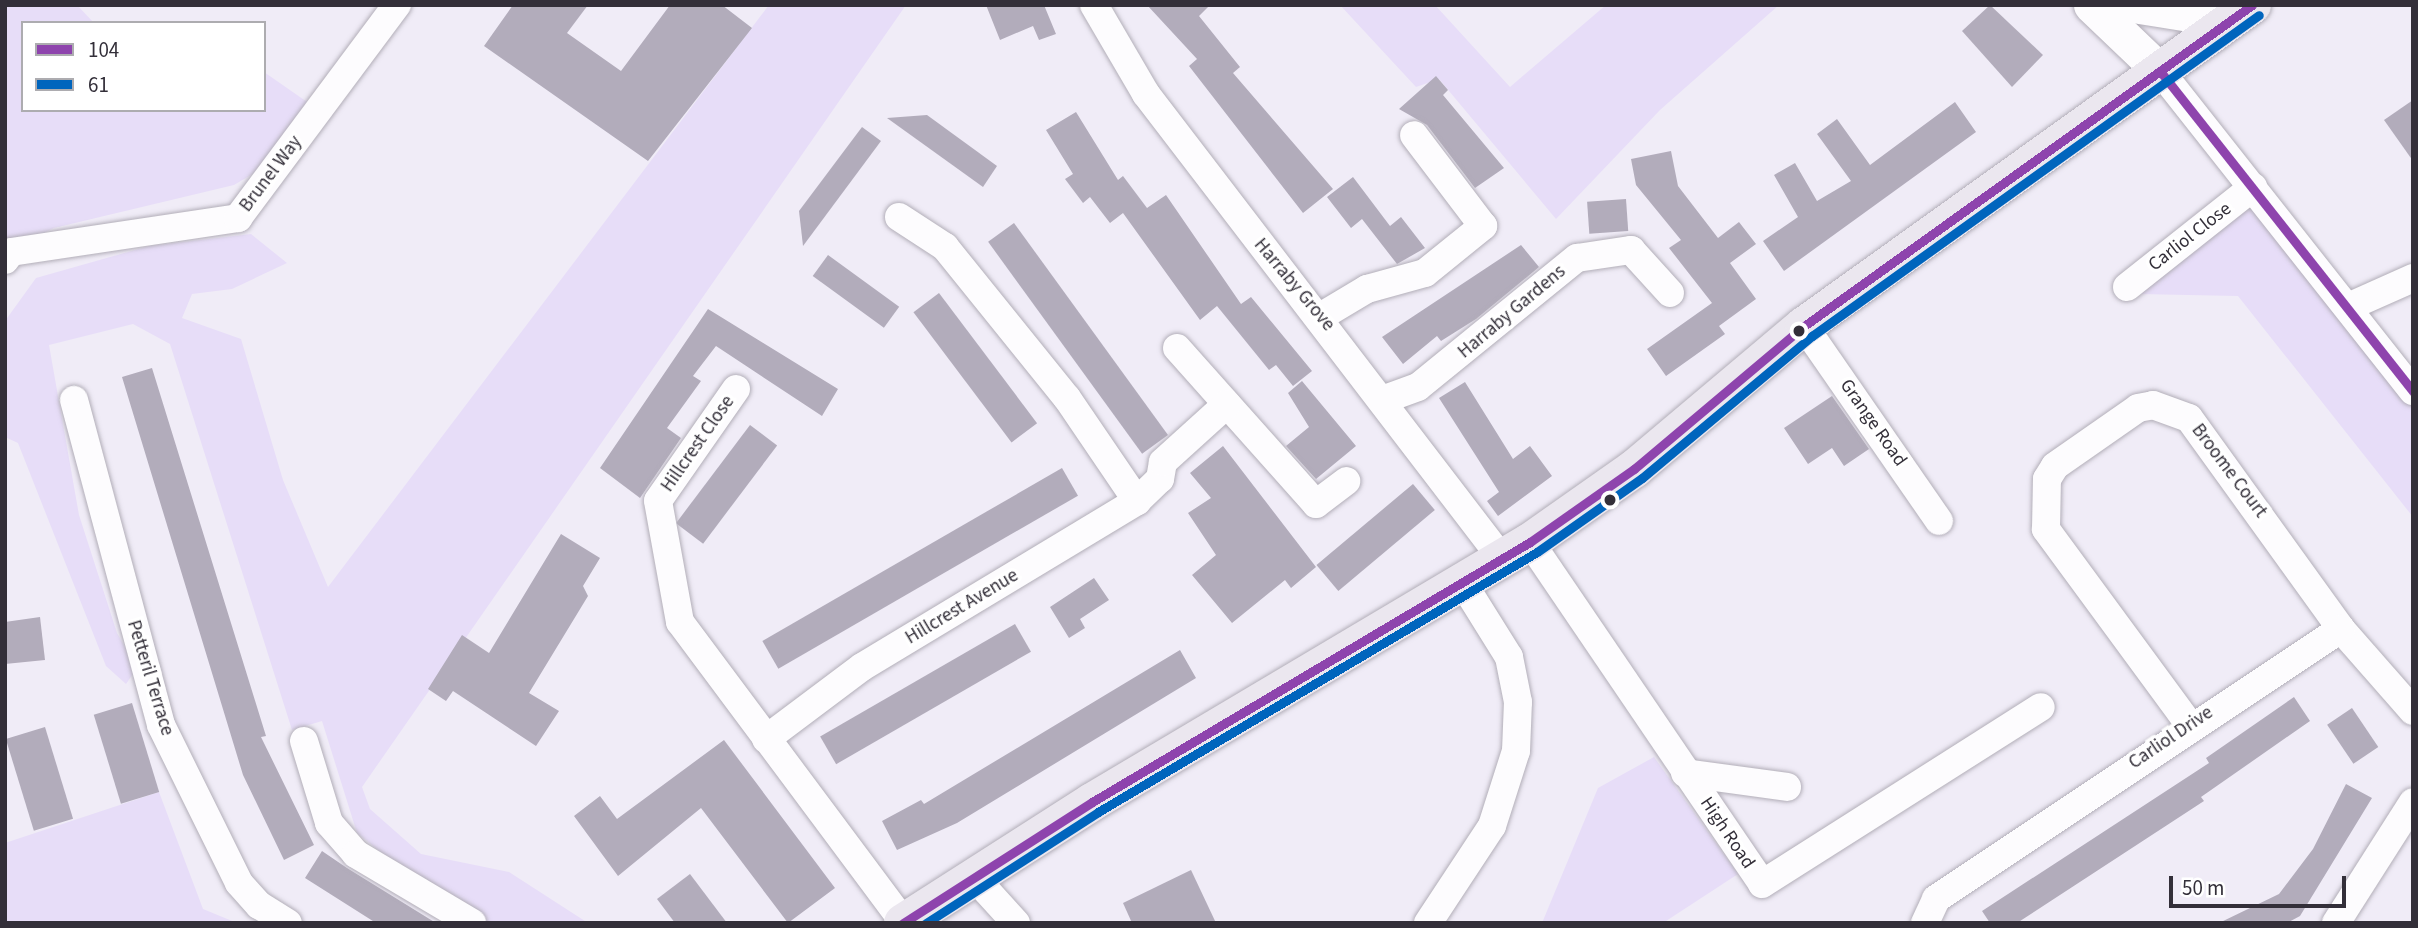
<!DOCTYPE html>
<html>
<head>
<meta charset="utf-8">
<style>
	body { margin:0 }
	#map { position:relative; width:2418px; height:928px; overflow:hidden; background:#f0ecf7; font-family:"Source Sans 3",sans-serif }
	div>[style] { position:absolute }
	.green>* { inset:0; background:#e7ddf8 }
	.building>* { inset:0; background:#b2acbb; transform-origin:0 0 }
	.roads { filter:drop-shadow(0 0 2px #b2aeb8) drop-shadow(0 0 2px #b2aeb8) }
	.minor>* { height:28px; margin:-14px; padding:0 14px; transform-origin:14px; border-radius:14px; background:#fdfcfe }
	.tertiary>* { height:35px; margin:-17.5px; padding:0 17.5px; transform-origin:17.5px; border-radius:17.5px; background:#fdfcfe }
	.primary>* { height:38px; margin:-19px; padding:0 19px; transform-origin:19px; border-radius:19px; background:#ebe7ef }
	.bus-1>* { height:9px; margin:-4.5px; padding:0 4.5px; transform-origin:4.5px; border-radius:4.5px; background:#8e44ad }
	.bus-2>* { height:9px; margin:-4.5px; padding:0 4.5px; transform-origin:4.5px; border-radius:4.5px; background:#0065bd }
	.dots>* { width:19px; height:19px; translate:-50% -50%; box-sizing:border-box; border:4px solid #fff; border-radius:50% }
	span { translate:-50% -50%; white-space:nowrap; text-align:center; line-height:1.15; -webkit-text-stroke:7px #fff; paint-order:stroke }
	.street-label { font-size:19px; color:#332f39 }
	.frame { position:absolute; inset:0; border:7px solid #332f39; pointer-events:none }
	.legend { position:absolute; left:21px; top:21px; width:245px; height:91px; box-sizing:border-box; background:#fff; border:2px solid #adacb0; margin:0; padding:9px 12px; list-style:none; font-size:21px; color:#332f39 }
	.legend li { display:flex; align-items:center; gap:14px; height:35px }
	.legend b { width:35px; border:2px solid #adacb0 }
	.scale { position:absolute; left:2169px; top:876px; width:177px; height:32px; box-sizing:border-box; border:4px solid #332f39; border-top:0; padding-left:9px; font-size:21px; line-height:24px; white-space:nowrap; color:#332f39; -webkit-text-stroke:5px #fff; paint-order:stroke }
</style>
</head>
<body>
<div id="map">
	<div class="green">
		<div style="clip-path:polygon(5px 5px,77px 5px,94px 23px,23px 23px,23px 110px,264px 110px,264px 72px,310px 104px,261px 169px,234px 185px,54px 228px,5px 252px)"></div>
		<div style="clip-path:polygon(769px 5px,906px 5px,362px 787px,370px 809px,421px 854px,509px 872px,588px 923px,469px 923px,357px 833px,322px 721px,292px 730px,170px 344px,133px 324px,49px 345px,79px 515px,117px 633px,137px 668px,126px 684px,106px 666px,18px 443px,5px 437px,5px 321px,36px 278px,149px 246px,251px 234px,287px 263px,232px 289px,192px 294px,182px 318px,241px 339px,283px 480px,328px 587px)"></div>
		<div style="clip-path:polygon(1340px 5px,1435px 5px,1510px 87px,1606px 5px,1779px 5px,1660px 110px,1556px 219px,1439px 79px,1416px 87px)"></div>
		<div style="clip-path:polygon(2248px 205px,2413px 407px,2413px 517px,2238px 296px,2138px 294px)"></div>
		<div style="clip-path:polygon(1654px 757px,1738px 874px,1663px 923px,1542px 923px,1598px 788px)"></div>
		<div style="clip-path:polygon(159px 792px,203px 909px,237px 923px,5px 923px,5px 843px)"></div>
	</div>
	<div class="building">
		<div style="clip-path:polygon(513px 5px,588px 5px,567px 33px,621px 71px,670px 5px,722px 5px,752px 28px,648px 161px,484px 46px)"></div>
		<div style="clip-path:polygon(986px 5px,1044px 5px,1056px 34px,1039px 40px,1033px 26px,1000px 40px)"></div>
		<div style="clip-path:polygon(1147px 5px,1210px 5px,1199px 16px,1240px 67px,1233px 73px,1333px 189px,1303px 213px,1189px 66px,1197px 59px)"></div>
		<div style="clip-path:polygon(1990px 5px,2043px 55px,2012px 87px,1962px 31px)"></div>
		<div style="clip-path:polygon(1436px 76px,1448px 90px,1443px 95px,1504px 168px,1475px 188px,1427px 125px,1399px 109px)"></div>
		<div style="clip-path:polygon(2413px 100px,2413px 161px,2384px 120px)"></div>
		<div style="clip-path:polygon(1955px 102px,1976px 132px,1784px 271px,1763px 241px,1798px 217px,1774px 175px,1795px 163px,1817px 201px,1851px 181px,1817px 134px,1837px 119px,1870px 165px)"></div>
		<div style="clip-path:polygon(1076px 112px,1118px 180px,1123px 176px,1147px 208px,1166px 195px,1241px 304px,1251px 297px,1312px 371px,1293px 386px,1276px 365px,1269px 370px,1217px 306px,1200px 320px,1123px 213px,1110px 223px,1090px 197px,1083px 203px,1065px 179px,1073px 174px,1046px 130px)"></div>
		<div style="clip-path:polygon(927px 115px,997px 166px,983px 187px,887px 118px)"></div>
		<div style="clip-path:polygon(862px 127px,881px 141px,803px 246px,799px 211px)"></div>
		<div style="clip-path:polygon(1671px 151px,1678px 186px,1718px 238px,1739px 222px,1756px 244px,1730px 263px,1756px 299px,1719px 326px,1725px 334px,1666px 376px,1647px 349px,1712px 303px,1669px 248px,1681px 240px,1636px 185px,1631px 159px)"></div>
		<div style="clip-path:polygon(1353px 177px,1390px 226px,1401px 217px,1425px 248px,1397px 264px,1362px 219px,1351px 228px,1327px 197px)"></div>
		<div style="left:1626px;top:199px;width:32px;height:39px;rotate:86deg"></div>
		<div style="left:1014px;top:223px;width:262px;height:32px;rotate:54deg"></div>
		<div style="clip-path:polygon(1521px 245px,1539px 267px,1476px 319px,1441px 341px,1437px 336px,1403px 364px,1382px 337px)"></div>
		<div style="left:828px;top:255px;width:88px;height:26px;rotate:36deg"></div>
		<div style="left:939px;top:293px;width:163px;height:32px;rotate:53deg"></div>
		<div style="clip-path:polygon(708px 309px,838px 389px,822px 416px,716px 346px,693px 376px,701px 381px,667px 428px,681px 438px,640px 498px,600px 468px)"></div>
		<div style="clip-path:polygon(152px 368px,266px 736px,261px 737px,314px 845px,284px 860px,243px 775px,122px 377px)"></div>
		<div style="clip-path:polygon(1302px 381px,1356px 446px,1316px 479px,1286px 446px,1309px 427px,1288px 393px)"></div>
		<div style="clip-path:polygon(1465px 382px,1513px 459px,1530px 446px,1552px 476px,1498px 516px,1487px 501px,1499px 492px,1439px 398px)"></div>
		<div style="clip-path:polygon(1832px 396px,1869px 449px,1844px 466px,1832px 448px,1808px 464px,1784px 428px)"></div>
		<div style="left:750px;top:425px;width:34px;height:123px;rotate:37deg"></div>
		<div style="clip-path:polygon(1223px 446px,1316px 567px,1291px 588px,1285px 580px,1232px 623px,1192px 575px,1216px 555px,1188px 513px,1211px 498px,1190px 473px)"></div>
		<div style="left:1062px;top:468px;width:32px;height:346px;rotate:60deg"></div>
		<div style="left:1413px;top:484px;width:34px;height:126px;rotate:50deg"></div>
		<div style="clip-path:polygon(561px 534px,600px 558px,583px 586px,588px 596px,529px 693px,559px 711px,536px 746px,453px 691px,446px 701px,428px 689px,462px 635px,489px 653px)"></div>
		<div style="clip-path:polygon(1094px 578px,1109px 600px,1080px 619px,1085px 628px,1069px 638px,1050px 607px)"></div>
		<div style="clip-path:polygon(40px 617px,45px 660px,5px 664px,5px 622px)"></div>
		<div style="left:1015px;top:624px;width:32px;height:225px;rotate:60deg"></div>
		<div style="clip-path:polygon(1180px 650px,1196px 678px,957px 823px,897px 850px,882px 821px,921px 800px,924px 804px)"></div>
		<div style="clip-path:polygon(2294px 697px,2310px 721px,2201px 797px,2204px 801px,2017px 923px,1990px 923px,1982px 911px,2209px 763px,2206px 758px)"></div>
		<div style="left:132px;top:703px;width:93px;height:40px;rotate:73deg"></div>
		<div style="left:2352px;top:708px;width:47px;height:30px;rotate:56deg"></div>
		<div style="left:45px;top:727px;width:96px;height:41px;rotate:73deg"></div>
		<div style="clip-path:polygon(724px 740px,835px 888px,788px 923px,701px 808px,618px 876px,574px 816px,600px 796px,617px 819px)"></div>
		<div style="clip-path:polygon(2346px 784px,2372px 798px,2300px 916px,2287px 923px,2219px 923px,2279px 894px,2313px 849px)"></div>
		<div style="clip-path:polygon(322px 851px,347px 868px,436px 923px,376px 923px,305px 878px)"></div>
		<div style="clip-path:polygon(1191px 870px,1216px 923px,1132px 923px,1123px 903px)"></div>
		<div style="clip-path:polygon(690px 874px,727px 923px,675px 923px,657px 899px)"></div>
	</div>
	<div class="roads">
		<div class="minor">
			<div style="left:1094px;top:5px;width:103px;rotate:59.7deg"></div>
			<div style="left:1146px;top:94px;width:587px;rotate:52.54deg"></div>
			<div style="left:2160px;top:71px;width:408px;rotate:51.7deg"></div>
			<div style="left:899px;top:217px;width:55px;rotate:33.1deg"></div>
			<div style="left:945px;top:247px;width:194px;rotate:51.1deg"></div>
			<div style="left:1067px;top:398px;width:125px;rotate:55.8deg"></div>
			<div style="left:5px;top:260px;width:10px;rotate:-53deg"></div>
			<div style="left:11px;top:252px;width:230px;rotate:-8.5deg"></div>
			<div style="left:238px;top:218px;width:266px;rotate:-53.3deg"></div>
			<div style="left:2127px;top:287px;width:161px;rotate:-38.4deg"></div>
			<div style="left:2348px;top:307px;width:71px;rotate:-24deg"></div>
			<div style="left:1320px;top:317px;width:55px;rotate:-30.8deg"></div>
			<div style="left:1367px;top:289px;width:60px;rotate:-15.4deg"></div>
			<div style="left:1425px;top:273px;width:75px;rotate:-39deg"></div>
			<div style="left:1483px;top:226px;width:114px;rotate:-127.2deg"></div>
			<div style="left:1804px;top:326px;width:237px;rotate:55.3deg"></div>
			<div style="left:1177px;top:348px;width:209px;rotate:48.3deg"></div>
			<div style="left:1316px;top:504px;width:38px;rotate:-37deg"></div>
			<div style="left:736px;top:389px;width:136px;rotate:124.9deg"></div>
			<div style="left:658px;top:501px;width:123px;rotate:79.7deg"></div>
			<div style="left:680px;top:622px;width:374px;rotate:53.3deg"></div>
			<div style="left:1385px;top:399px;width:35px;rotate:-20deg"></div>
			<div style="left:1418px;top:387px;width:205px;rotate:-39.1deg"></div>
			<div style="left:1577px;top:258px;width:55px;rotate:-8.4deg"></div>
			<div style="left:1631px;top:250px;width:58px;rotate:47.8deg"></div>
			<div style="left:74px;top:400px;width:336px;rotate:75deg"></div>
			<div style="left:161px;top:725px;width:176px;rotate:63.7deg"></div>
			<div style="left:239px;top:883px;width:30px;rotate:48deg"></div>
			<div style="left:259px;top:905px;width:34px;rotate:32deg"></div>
			<div style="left:1530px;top:542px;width:413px;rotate:55.8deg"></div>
			<div style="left:1762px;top:884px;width:330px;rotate:-32.4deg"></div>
			<div style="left:2189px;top:724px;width:242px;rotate:-126.3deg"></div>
			<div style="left:2046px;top:529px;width:50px;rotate:-88.9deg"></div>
			<div style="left:2047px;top:479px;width:15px;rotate:-58deg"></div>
			<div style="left:2055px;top:466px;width:101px;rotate:-34.9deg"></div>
			<div style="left:2138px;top:408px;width:15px;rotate:-11deg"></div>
			<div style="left:2153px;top:405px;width:38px;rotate:20deg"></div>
			<div style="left:2189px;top:418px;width:260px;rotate:54.2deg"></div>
			<div style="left:2341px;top:629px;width:109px;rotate:48.7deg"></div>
			<div style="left:766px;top:739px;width:120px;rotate:-36.9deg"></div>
			<div style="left:862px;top:667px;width:321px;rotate:-31.1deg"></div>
			<div style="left:1137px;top:501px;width:32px;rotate:-44deg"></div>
			<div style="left:1160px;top:479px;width:17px;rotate:-80deg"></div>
			<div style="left:1163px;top:462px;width:86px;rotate:-42.2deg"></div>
			<div style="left:304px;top:741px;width:86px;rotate:73deg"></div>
			<div style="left:329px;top:823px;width:41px;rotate:48.9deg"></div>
			<div style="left:356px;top:854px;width:135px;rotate:30.7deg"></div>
			<div style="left:1685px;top:773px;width:103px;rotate:7.8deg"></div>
			<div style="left:975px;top:878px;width:61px;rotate:47.7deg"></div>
			<div style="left:1428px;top:923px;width:116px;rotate:-56.6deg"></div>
			<div style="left:1492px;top:826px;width:79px;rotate:-72.3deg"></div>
			<div style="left:1516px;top:751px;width:49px;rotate:-87.7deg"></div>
			<div style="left:1518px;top:702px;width:46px;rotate:-101.3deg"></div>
			<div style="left:1509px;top:657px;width:85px;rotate:-122deg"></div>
			<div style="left:1925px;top:923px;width:26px;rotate:-65deg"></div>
			<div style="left:1936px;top:899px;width:487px;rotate:-33.7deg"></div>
			<div style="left:2336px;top:923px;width:143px;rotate:-57.5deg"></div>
		</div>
		<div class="tertiary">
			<div style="left:2091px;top:5px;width:95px;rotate:43.7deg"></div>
			<div style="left:2133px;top:5px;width:57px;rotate:9.1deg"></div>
			<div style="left:2189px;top:14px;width:47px;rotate:-11.1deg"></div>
		</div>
		<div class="primary">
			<div style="left:903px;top:923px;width:224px;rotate:-32.6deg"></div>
			<div style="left:1092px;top:802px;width:509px;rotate:-30.69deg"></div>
			<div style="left:1530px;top:542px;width:127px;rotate:-35.1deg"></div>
			<div style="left:1634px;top:469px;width:222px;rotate:-40.1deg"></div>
			<div style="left:1804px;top:326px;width:551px;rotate:-35.62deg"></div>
		</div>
	</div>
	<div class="bus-1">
		<div style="left:2160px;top:71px;width:408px;rotate:51.7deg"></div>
		<div style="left:903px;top:923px;width:224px;rotate:-32.6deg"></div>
		<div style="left:1092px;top:802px;width:509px;rotate:-30.69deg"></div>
		<div style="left:1530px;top:542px;width:127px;rotate:-35.1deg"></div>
		<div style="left:1634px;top:469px;width:222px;rotate:-40.1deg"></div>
		<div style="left:1804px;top:326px;width:551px;rotate:-35.62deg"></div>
	</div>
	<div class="bus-2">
		<div style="left:926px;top:923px;width:205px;rotate:-32.8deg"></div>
		<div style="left:1098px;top:812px;width:510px;rotate:-30.64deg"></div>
		<div style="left:1537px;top:552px;width:128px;rotate:-35.2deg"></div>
		<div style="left:1642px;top:478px;width:222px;rotate:-39.9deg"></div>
		<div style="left:1812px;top:336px;width:550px;rotate:-35.68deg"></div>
	</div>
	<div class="dots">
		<div style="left:1799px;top:331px;background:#332f39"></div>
		<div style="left:1610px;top:500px;background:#332f39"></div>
	</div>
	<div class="street-label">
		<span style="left:271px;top:174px;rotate:-53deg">Brunel Way</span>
		<span style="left:2190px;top:237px;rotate:-38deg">Carliol Close</span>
		<span style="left:1294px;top:285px;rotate:50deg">Harraby Grove</span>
		<span style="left:1512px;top:312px;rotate:-40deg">Harraby Gardens</span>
		<span style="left:1873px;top:423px;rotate:55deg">Grange Road</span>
		<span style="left:698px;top:444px;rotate:-55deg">Hillcrest Close</span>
		<span style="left:2229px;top:471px;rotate:53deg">Broome Court</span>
		<span style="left:962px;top:607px;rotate:-31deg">Hillcrest Avenue</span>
		<span style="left:150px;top:678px;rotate:73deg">Petteril Terrace</span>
		<span style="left:2171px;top:738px;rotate:-34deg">Carliol Drive</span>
		<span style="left:1727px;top:833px;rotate:56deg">High Road</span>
	</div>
	<div class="frame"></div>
	<ul class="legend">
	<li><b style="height:9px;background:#8e44ad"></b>104</li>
	<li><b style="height:9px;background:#0065bd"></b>61</li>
	</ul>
	<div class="scale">50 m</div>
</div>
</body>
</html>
